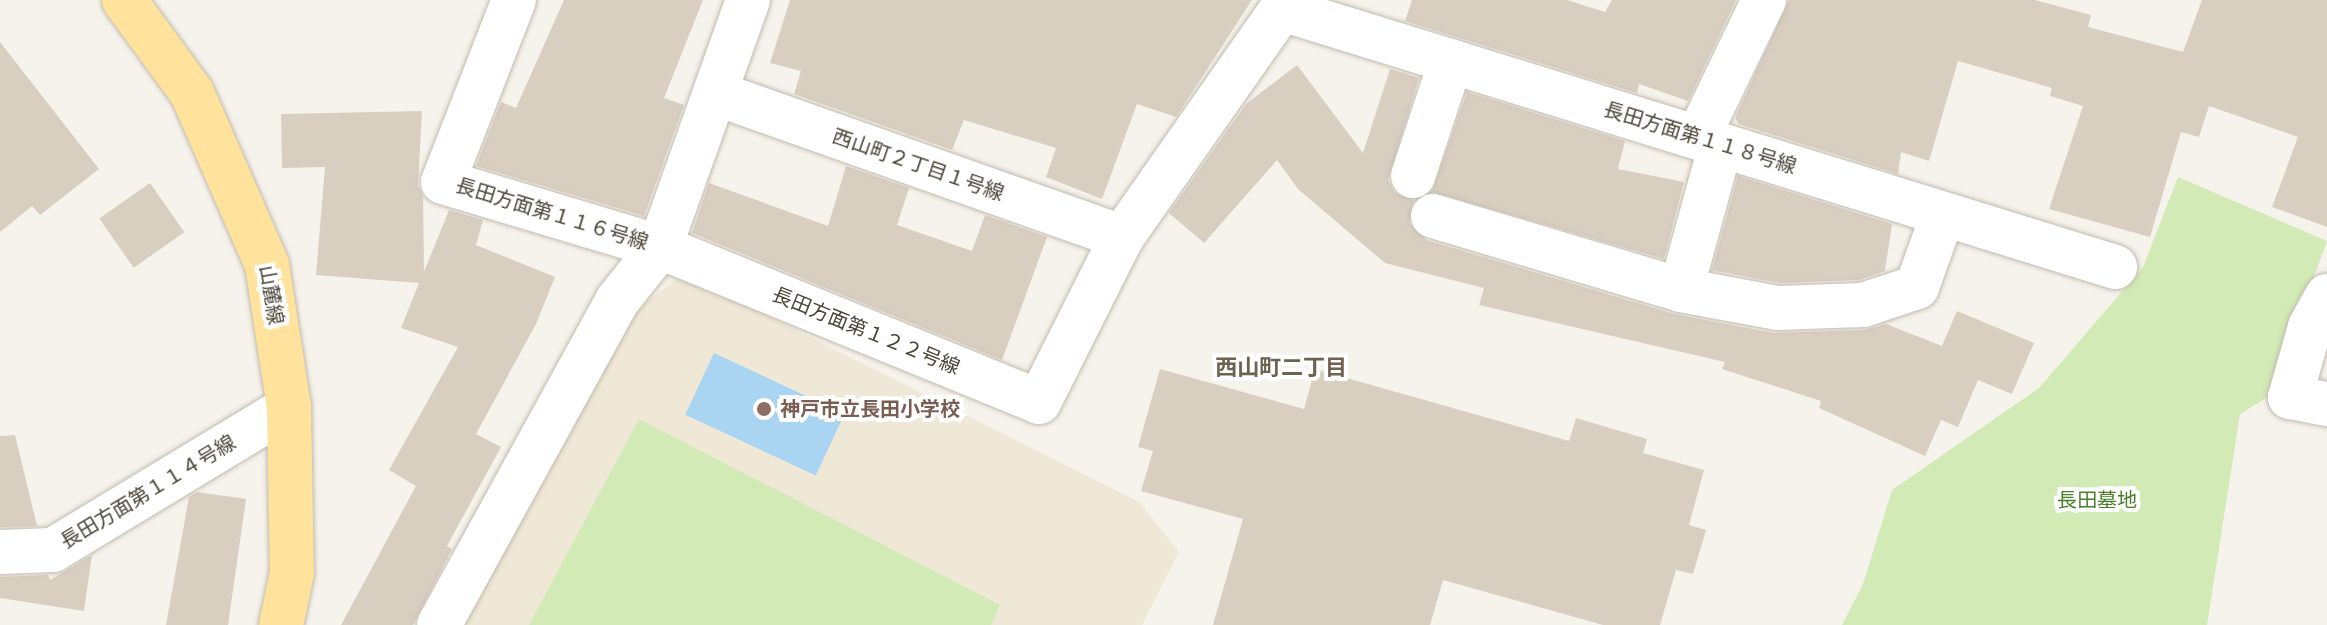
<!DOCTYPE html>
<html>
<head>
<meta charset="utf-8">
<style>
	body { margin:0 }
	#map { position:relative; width:2327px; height:625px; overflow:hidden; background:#f6f3ec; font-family:Signika,"Noto Sans JP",sans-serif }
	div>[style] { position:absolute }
	.education>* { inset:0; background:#efe8d6 }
	.green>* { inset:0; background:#d2eab5 }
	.water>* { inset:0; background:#a9d4f2; transform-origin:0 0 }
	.building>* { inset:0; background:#d8cfc1; transform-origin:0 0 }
	.roads { filter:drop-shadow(0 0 2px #c2bbae) drop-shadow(0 0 2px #c2bbae) }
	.minor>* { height:44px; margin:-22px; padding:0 22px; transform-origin:22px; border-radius:22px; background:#fff }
	.major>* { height:44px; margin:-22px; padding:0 22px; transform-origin:22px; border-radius:22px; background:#ffe39c }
	.dots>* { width:22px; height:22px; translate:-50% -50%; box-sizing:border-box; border:4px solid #fff; border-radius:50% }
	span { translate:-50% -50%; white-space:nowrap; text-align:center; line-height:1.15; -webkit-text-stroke:8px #fff; paint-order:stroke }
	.street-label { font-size:20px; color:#4b4439 }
	.education-label { font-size:20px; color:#785e54; font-weight:700 }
	.left { translate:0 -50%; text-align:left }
	.park-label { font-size:20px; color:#4a7f2a }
	.neighbourhood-label { font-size:22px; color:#6e6250; font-weight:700 }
</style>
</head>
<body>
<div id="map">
	<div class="education">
		<div style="clip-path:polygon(684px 274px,1139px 502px,1179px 552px,1142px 625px,456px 625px,628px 315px)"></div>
	</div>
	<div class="green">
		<div style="clip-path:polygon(2178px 177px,2327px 241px,2271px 395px,2240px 414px,2207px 625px,1842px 625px,1863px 584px,1892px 490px,2039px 388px,2143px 267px)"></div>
		<div style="clip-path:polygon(639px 419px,1000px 605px,991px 625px,529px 625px)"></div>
	</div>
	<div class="water">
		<div style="left:714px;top:353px;width:144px;height:68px;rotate:25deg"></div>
	</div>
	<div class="building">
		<div style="clip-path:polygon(564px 0,703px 0,664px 98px,684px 105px,644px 216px,476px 166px,501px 102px,516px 108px)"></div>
		<div style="clip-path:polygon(790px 0,1252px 0,1176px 117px,1137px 104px,1102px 199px,1046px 177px,1056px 148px,964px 120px,952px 150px,794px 94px,801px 71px,770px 63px)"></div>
		<div style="clip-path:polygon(1412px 0,1567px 0,1605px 12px,1612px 0,1736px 0,1688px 101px,1639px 84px,1637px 93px,1405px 21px)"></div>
		<div style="clip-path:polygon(1789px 0,2035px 0,2091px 15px,2088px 27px,2183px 52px,2202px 0,2327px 0,2327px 227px,2272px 207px,2298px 137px,2209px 106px,2199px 137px,2181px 132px,2150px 237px,2049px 209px,2083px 106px,2050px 96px,2052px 88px,1958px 61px,1929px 161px,1901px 152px,1898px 174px,1739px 124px,1735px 118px)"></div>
		<div style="clip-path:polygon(0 42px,99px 169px,40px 215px,32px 206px,0 232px)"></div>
		<div style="clip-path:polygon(1297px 65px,1363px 153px,1390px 69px,1419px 78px,1388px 180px,1395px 193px,1414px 200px,1409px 223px,1426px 240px,1674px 314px,1773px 333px,1864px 330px,1886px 324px,1942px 346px,1957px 311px,2034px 343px,2012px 394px,1978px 380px,1958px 427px,1941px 420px,1925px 456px,1819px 408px,1821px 401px,1722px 369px,1725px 362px,1479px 305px,1484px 288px,1385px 263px,1298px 189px,1277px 160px,1204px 243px,1169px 213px,1246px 104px)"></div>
		<div style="clip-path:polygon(1467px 92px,1625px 141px,1618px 169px,1684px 182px,1664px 259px,1432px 192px)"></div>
		<div style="clip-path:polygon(422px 111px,418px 186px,423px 196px,424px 272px,449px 210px,483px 220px,476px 245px,555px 277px,536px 324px,476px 434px,501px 447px,447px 546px,452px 549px,413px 625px,341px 625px,416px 486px,389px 470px,458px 347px,401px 328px,419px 283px,316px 275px,325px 167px,282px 168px,281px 114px)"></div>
		<div style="clip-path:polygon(846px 166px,909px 188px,897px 225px,972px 251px,985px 215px,1047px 237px,1002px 360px,692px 233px,709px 183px,828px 226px)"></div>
		<div style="clip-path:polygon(1738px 176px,1892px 224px,1885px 271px,1859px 280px,1780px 283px,1712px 270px)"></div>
		<div style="left:150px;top:183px;width:60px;height:62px;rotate:55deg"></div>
		<div style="clip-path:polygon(1160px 369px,1304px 409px,1315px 369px,1569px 441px,1576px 418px,1647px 439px,1643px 453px,1704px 470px,1689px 525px,1706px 530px,1693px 574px,1676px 570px,1660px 625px,1603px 625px,1443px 580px,1430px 625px,1213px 625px,1243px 519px,1141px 491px,1153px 451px,1138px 447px)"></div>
		<div style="clip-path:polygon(15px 435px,37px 526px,0 527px,0 436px)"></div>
		<div style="clip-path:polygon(197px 492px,246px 499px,228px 625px,166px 625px,189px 497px)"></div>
		<div style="clip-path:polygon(92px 555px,84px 611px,0 598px,0 577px,48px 575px,50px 580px)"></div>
	</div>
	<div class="roads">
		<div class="minor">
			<div style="left:514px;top:0;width:195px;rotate:111.3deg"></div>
			<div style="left:443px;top:182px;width:227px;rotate:16.7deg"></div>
			<div style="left:660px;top:247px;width:409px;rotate:22.2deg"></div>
			<div style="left:1039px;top:402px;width:185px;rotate:-63.3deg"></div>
			<div style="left:1122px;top:237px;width:289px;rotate:-55deg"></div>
			<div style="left:1285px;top:10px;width:869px;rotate:17.2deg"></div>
			<div style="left:715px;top:93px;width:432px;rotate:19.5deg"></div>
			<div style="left:1698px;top:137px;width:152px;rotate:-64.3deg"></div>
			<div style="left:1413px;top:176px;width:121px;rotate:-71.7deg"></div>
			<div style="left:1433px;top:216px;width:259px;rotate:16.6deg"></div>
			<div style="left:1681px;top:290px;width:99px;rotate:10.5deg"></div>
			<div style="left:1778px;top:308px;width:85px;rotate:-2deg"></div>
			<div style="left:1863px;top:305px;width:57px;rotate:-18.4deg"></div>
			<div style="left:1917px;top:287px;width:59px;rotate:-70.3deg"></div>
			<div style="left:1681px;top:290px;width:133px;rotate:-74.7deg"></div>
			<div style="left:2327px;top:296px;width:35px;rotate:119deg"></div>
			<div style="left:2310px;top:327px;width:73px;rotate:105.9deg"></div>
			<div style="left:2290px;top:397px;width:38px;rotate:11deg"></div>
			<div style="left:0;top:552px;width:53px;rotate:-2.2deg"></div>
			<div style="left:53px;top:550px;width:276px;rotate:-31.2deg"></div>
			<div style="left:439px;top:625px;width:370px;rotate:-61.2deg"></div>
			<div style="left:617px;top:301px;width:69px;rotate:-51.5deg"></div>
			<div style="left:660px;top:247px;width:262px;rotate:-70.4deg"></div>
		</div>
		<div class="major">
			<div style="left:124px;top:0;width:115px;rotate:53.8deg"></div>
			<div style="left:192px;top:93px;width:188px;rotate:66.4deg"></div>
			<div style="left:267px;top:265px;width:144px;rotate:81.2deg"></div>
			<div style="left:289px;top:407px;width:166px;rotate:89deg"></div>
			<div style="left:292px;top:573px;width:53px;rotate:101.9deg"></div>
		</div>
	</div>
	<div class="dots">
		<div style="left:764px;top:409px;background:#8d6e63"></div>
	</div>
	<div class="street-label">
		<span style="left:1700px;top:138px;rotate:17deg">長田方面第１１８号線</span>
		<span style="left:918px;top:165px;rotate:19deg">西山町２丁目１号線</span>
		<span style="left:552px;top:214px;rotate:17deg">長田方面第１１６号線</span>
		<span style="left:271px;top:295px;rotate:80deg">山麓線</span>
		<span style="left:866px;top:331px;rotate:22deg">長田方面第１２２号線</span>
		<span style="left:148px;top:492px;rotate:-31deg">長田方面第１１４号線</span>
	</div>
	<div class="education-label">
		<span class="left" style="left:780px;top:409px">神戸市立長田小学校</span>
	</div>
	<div class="park-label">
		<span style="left:2097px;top:500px">長田墓地</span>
	</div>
	<div class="neighbourhood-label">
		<span style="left:1281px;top:368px">西山町二丁目</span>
	</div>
</div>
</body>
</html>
